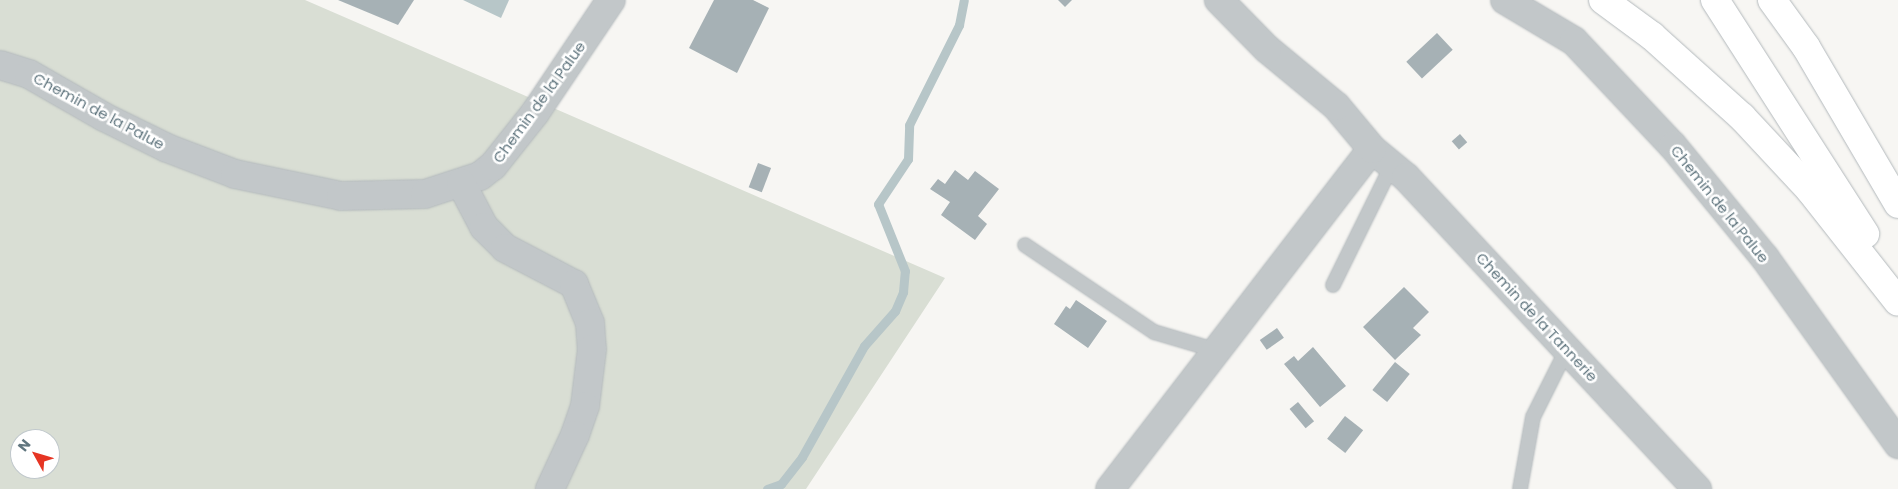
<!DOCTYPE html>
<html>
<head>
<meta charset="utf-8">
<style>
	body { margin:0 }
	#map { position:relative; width:1898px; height:489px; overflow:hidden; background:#f7f6f3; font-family:Poppins,sans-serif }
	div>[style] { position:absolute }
	.green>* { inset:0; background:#d9ded4 }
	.water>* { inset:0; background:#b7c6c8 }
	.stream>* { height:9px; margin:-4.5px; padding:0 4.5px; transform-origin:4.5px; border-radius:4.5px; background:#b7c6c8 }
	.building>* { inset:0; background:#a6b1b5; transform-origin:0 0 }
	.roads { filter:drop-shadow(0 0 1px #b3b9bc) drop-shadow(0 0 1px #b3b9bc) }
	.lane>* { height:14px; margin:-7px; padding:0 7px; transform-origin:7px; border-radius:7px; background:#c2c7c9 }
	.street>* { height:28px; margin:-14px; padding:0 14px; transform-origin:14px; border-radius:14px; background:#c2c7c9 }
	.primary>* { height:28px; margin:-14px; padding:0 14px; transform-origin:14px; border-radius:14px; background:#fff }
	span { translate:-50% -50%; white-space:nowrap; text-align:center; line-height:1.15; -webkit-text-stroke:5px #fff; paint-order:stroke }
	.street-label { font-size:15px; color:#61767f }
	.north { position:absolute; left:10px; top:429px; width:50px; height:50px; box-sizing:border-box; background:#fff; border:1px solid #c0c8cc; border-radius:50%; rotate:309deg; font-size:14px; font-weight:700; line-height:20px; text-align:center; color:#61767f }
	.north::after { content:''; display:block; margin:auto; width:18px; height:22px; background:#e63524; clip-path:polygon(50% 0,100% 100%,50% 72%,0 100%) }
</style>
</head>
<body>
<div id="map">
	<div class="green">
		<div style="clip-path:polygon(evenodd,0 0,305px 0,945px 278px,806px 489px,0 489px,0 0,20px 439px,50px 439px,50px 469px,20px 469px,20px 439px)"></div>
	</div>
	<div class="water">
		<div style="clip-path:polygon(463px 0,509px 0,501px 18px)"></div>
	</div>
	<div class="stream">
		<div style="left:767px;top:489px;width:15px;rotate:-20deg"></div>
		<div style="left:781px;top:484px;width:34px;rotate:-52deg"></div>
		<div style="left:802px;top:457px;width:127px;rotate:-60.8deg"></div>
		<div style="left:864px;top:346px;width:47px;rotate:-48.5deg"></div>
		<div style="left:895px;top:311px;width:21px;rotate:-67deg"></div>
		<div style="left:903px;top:292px;width:21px;rotate:-85deg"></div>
		<div style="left:905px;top:271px;width:72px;rotate:-111.9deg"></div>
		<div style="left:878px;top:204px;width:54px;rotate:-56.3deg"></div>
		<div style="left:908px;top:159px;width:34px;rotate:-88deg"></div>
		<div style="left:909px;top:125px;width:112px;rotate:-63.4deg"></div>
		<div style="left:959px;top:25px;width:25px;rotate:-79deg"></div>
	</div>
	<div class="building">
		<div style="clip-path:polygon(338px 0,414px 0,398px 25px)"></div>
		<div style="clip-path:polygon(714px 0,753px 0,769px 8px,737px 73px,689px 48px)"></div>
		<div style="clip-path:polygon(1058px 0,1072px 0,1065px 7px)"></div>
		<div style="left:1437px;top:33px;width:23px;height:42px;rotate:47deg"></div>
		<div style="left:1460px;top:134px;width:11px;height:11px;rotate:49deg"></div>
		<div style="left:758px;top:163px;width:14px;height:26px;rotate:21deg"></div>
		<div style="clip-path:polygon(955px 170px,968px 180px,975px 171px,999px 189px,978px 216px,987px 224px,975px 240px,941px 215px,950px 202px,930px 189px,938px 179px,945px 184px)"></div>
		<div style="clip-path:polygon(1404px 287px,1429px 312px,1413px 328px,1421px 335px,1395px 360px,1363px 327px)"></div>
		<div style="clip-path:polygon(1076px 300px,1107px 321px,1088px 348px,1054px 324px,1066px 306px,1070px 309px)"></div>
		<div style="left:1277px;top:328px;width:12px;height:21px;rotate:55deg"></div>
		<div style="clip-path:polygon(1313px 347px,1346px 386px,1320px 407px,1284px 364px,1294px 356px,1298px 361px)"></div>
		<div style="left:1395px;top:362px;width:19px;height:36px;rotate:39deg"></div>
		<div style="left:1298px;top:402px;width:25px;height:11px;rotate:50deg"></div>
		<div style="left:1345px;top:416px;width:23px;height:29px;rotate:38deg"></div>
	</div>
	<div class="roads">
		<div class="lane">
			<div style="left:1025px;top:245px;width:156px;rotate:34deg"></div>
			<div style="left:1154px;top:332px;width:67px;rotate:16.5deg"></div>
			<div style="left:1333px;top:285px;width:134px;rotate:-63.8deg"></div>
			<div style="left:1520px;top:489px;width:73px;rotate:-79.8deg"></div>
			<div style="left:1533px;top:417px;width:76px;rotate:-63.4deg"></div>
		</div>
		<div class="street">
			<div style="left:1505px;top:0;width:80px;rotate:30.7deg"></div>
			<div style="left:1574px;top:41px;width:144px;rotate:46.7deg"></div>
			<div style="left:1673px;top:146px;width:145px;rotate:50.6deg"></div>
			<div style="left:1765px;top:258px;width:229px;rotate:54.4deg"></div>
			<div style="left:0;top:65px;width:30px;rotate:17deg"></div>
			<div style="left:29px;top:74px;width:86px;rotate:29.8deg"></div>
			<div style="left:104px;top:117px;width:70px;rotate:26.2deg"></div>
			<div style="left:167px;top:148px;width:73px;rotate:20.9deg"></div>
			<div style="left:235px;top:174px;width:108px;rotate:11.7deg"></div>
			<div style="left:341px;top:196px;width:84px;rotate:-1.4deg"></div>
			<div style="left:425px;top:194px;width:58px;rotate:-18.1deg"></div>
			<div style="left:480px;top:176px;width:16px;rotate:-38deg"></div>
			<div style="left:493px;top:166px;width:68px;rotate:-51.6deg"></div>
			<div style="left:535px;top:113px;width:136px;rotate:-56.1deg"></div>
			<div style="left:1372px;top:149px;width:44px;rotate:39.5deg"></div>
			<div style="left:1406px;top:177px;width:427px;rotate:47deg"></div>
			<div style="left:461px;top:183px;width:50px;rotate:62.4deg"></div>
			<div style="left:484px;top:227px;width:30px;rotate:45deg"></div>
			<div style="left:505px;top:248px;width:78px;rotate:27.6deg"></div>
			<div style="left:574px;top:284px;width:42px;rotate:67.7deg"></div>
			<div style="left:590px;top:323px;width:26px;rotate:86deg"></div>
			<div style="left:592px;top:349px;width:57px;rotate:97deg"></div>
			<div style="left:585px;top:406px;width:31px;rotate:109deg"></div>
			<div style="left:575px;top:435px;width:60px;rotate:114.8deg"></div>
			<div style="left:1110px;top:489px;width:429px;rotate:-52.4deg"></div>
			<div style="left:1372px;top:149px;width:56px;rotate:-129.9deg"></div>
			<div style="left:1336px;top:106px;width:89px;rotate:-140.4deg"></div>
			<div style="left:1267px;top:49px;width:69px;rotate:-134.4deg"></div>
		</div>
		<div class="primary">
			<div style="left:1603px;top:0;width:61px;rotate:36.3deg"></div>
			<div style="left:1652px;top:36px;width:121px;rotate:42deg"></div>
			<div style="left:1742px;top:117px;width:100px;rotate:47deg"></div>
			<div style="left:1810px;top:190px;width:142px;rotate:51.8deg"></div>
			<div style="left:1715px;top:0;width:278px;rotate:57.3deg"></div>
			<div style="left:1772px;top:0;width:58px;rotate:54.1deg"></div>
			<div style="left:1806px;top:47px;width:182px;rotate:59.6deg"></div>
		</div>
	</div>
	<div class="street-label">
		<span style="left:539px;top:102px;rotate:-54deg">Chemin de la Palue</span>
		<span style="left:99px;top:111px;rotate:28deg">Chemin de la Palue</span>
		<span style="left:1720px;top:204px;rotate:51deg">Chemin de la Palue</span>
		<span style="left:1537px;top:317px;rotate:47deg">Chemin de la Tannerie</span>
	</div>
	<div class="north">N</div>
</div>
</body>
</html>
